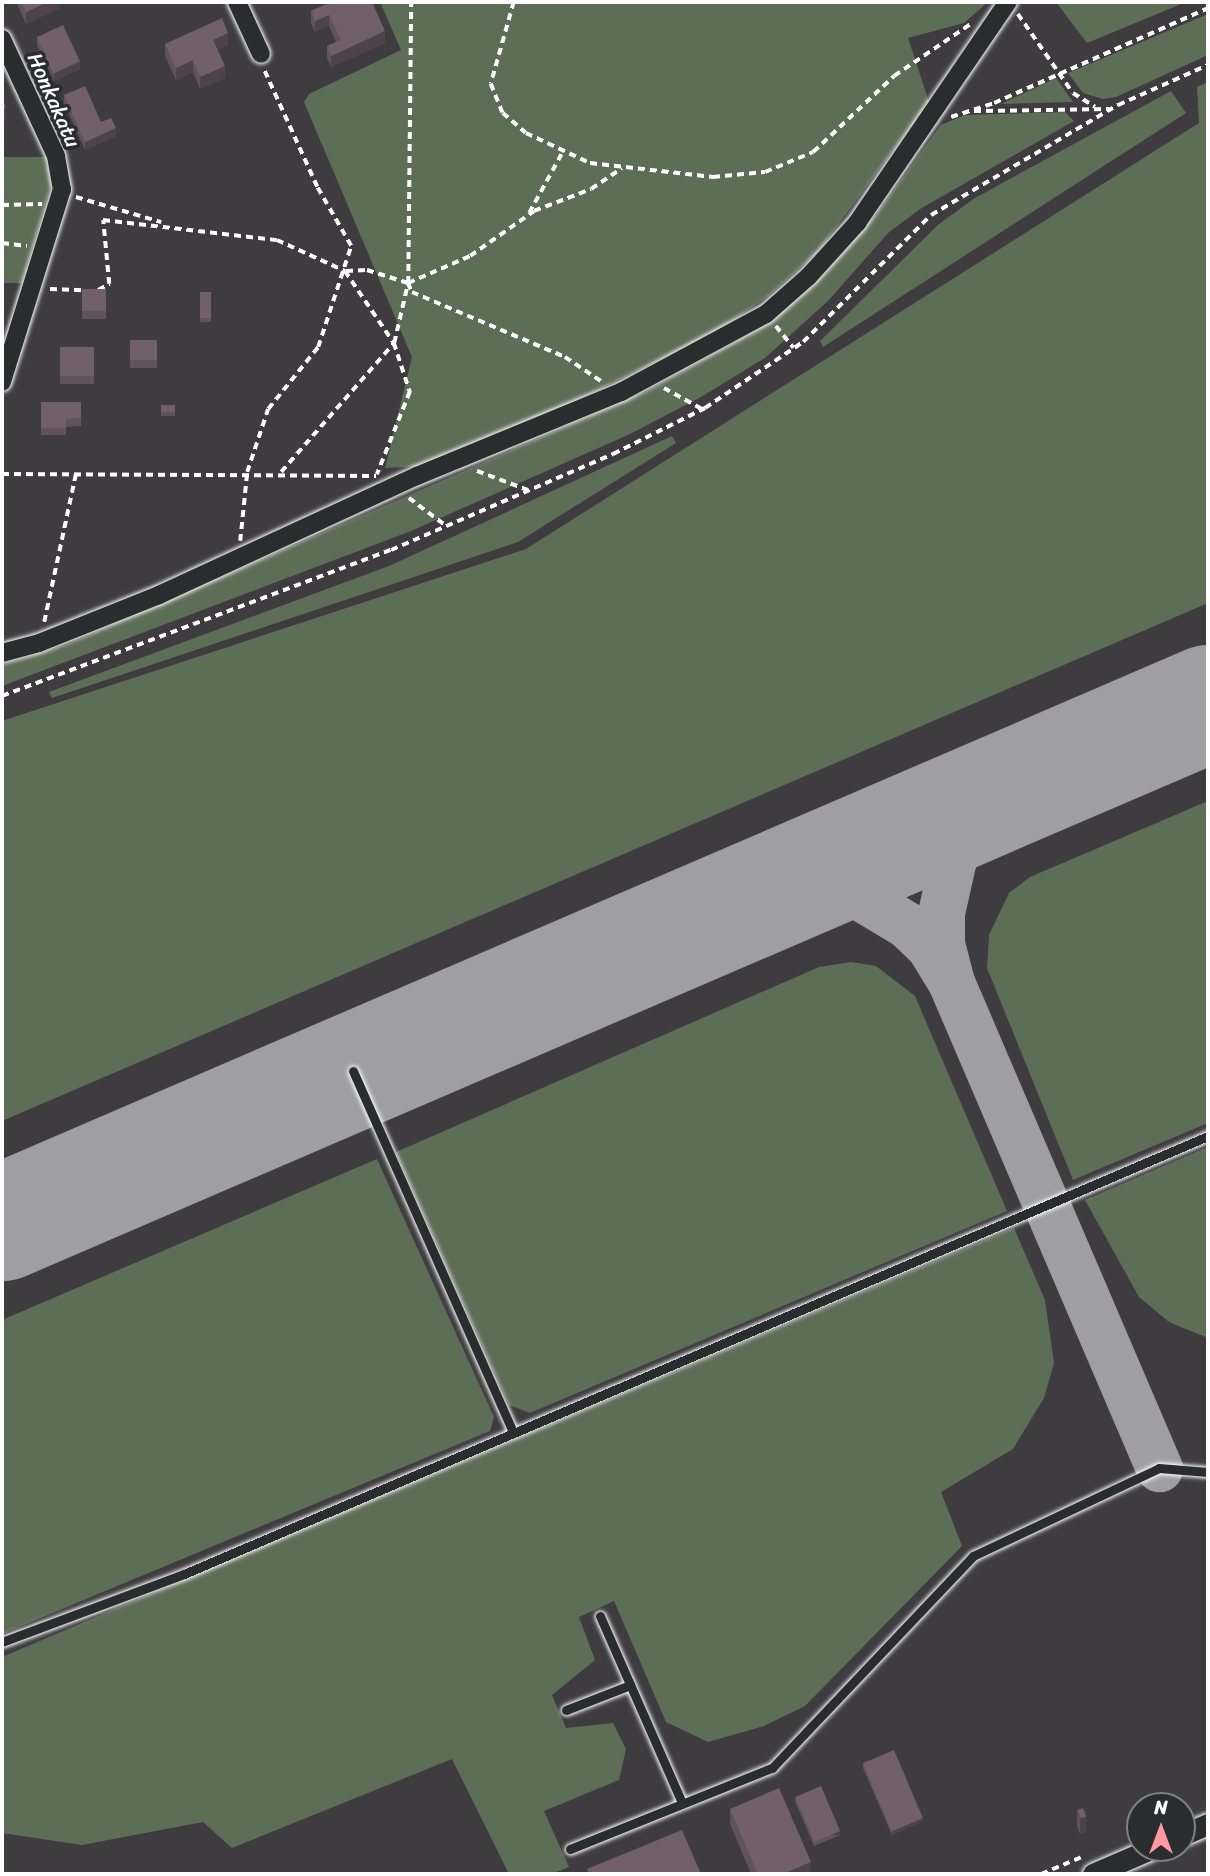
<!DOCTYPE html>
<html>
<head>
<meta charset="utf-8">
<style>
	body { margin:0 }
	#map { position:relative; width:1210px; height:1876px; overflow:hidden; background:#3f3c40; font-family:Sriracha,sans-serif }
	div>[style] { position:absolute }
	.green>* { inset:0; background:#5d6e57 }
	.taxiway>* { height:47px; margin:-23.5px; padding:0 23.5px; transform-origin:23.5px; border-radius:23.5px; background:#9f9ea0 }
	.runway>* { height:117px; margin:-58.5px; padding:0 58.5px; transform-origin:58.5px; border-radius:58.5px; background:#9f9ea0 }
	.path>* { height:3.5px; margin-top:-1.75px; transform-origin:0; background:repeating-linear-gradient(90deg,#fff 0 7px,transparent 0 12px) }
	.roads { filter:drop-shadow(0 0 2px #fff) drop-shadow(0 0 2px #fff) }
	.service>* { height:9px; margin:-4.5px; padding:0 4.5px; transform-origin:4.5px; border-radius:4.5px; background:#2a2d2e }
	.minor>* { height:18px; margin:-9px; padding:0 9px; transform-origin:9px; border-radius:9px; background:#2a2d2e }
	.tertiary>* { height:21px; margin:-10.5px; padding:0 10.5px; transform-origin:10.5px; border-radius:10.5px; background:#2a2d2e }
	.wall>* { inset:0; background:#61535a; transform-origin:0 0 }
	.shaded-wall>* { inset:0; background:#4f434a; transform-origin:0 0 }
	.building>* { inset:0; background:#716069; transform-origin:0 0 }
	span { translate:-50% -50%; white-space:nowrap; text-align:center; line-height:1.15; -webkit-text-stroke:7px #2a2d2e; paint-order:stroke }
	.street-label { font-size:21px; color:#fff }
	.frame { position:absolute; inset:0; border:4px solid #fff; pointer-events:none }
	.north { position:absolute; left:1126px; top:1792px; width:70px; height:70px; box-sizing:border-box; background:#2a2d2e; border:2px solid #7f8182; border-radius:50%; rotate:0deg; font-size:19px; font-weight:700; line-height:28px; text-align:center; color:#fff }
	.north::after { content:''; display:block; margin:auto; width:24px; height:32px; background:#ff9aa2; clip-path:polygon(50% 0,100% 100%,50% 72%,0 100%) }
</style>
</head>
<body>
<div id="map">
	<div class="green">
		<div style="clip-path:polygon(380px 2px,988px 2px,964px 23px,908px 38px,929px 102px,817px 253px,767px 297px,711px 335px,581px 398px,428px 466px,385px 468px,412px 357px,304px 102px,309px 94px,401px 50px)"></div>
		<div style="clip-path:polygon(1056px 2px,1186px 2px,1087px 43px)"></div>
		<div style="clip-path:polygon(1208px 14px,1208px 55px,1116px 97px,1103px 99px,1083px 93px,1068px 73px)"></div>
		<div style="clip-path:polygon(1056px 78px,1073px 102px,1001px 104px)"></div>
		<div style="clip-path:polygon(1208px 82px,1208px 603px,2px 1121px,2px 721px,526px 549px,1199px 123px,1197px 87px)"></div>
		<div style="clip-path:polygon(1171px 91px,1186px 113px,823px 347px,820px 341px,939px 224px,975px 198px)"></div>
		<div style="clip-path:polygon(1065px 112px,1074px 121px,920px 209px,888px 233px,828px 301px,765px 358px,701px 397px,630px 434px,411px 531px,2px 686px,2px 665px,66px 645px,645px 392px,759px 329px,812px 286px,876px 215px,941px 125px,965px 115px)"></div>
		<div style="clip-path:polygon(2px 157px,46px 157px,51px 184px,22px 283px,2px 283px)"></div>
		<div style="clip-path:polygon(672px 436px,676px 443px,518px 542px,52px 698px,49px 692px,389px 566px)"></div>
		<div style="clip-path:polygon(1208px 801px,1208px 1123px,1073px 1180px,987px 968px,989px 935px,1009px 893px,1030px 877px)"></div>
		<div style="clip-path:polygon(851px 962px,876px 966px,915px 996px,1007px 1211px,530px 1413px,509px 1405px,396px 1152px,819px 967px)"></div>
		<div style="clip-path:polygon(1208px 1147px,1208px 1338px,1169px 1322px,1139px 1297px,1085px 1200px)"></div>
		<div style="clip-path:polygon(377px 1159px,494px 1417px,490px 1431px,2px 1634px,2px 1320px)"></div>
		<div style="clip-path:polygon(1014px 1228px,1045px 1300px,1054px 1363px,1044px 1398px,1013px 1449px,941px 1492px,962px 1546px,805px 1706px,764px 1726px,708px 1742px,666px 1722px,614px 1601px,579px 1617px,595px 1660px,552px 1695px,566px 1728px,613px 1723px,626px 1749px,619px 1780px,544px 1811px,569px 1867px,551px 1874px,509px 1874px,452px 1759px,232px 1848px,203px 1822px,82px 1845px,2px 1833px,2px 1657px)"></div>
	</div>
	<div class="taxiway">
		<div style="left:749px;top:901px;width:48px;rotate:-14.6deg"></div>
		<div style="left:795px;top:889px;width:62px;rotate:5.5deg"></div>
		<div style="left:857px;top:895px;width:58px;rotate:31deg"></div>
		<div style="left:907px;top:925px;width:30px;rotate:44deg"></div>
		<div style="left:929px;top:946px;width:42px;rotate:58.6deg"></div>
		<div style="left:951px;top:982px;width:40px;rotate:-104.4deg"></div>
		<div style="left:941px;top:943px;width:30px;rotate:-90deg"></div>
		<div style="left:941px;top:913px;width:55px;rotate:-77.5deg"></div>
		<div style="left:953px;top:859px;width:31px;rotate:-59deg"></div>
		<div style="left:969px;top:832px;width:26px;rotate:-43deg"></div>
		<div style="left:988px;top:814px;width:71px;rotate:-35.3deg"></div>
		<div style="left:951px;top:982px;width:529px;rotate:66.83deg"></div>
	</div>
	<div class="runway">
		<div style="left:2px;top:1222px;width:1313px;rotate:-23.28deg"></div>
	</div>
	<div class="path">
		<div style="left:514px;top:2px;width:85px;rotate:105.7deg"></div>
		<div style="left:491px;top:84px;width:31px;rotate:68deg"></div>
		<div style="left:503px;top:113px;width:30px;rotate:41deg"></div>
		<div style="left:526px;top:133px;width:71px;rotate:25.1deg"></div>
		<div style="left:590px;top:163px;width:124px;rotate:6.5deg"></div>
		<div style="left:713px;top:177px;width:52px;rotate:-5.5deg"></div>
		<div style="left:765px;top:172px;width:52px;rotate:-22.6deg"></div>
		<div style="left:813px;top:152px;width:111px;rotate:-43.2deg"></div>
		<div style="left:894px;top:76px;width:94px;rotate:-34.2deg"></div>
		<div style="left:1018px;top:14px;width:96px;rotate:55.2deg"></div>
		<div style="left:1073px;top:93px;width:26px;rotate:32deg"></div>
		<div style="left:974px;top:111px;width:135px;rotate:-0.8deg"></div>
		<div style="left:951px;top:117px;width:45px;rotate:-18deg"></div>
		<div style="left:994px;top:103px;width:234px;rotate:-23.9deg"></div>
		<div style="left:76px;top:197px;width:89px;rotate:16.4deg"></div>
		<div style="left:2px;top:205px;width:40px;rotate:-1.4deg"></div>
		<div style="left:529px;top:213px;width:68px;rotate:-61.2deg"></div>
		<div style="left:2px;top:243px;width:25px;rotate:7deg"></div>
		<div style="left:346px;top:271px;width:21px;rotate:-3deg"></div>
		<div style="left:367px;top:270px;width:43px;rotate:17.6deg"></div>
		<div style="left:408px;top:283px;width:68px;rotate:-23.5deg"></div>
		<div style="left:470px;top:256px;width:78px;rotate:-35.1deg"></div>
		<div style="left:534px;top:211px;width:61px;rotate:-21.1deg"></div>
		<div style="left:591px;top:189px;width:37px;rotate:-34deg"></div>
		<div style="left:408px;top:283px;width:10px;rotate:66deg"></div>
		<div style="left:412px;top:292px;width:166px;rotate:23deg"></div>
		<div style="left:565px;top:357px;width:43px;rotate:33.7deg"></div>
		<div style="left:50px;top:289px;width:34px;rotate:2deg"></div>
		<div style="left:98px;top:290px;width:13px;rotate:-29deg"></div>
		<div style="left:109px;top:284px;width:64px;rotate:-95.4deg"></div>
		<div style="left:103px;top:220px;width:175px;rotate:6.6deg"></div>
		<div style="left:277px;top:240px;width:75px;rotate:24.5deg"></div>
		<div style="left:345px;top:271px;width:87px;rotate:55.8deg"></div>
		<div style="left:394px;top:343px;width:52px;rotate:71.9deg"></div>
		<div style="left:410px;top:392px;width:89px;rotate:111.7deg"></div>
		<div style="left:776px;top:326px;width:28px;rotate:51deg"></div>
		<div style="left:664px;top:388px;width:43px;rotate:28.9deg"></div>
		<div style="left:477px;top:471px;width:54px;rotate:20.4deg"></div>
		<div style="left:281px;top:472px;width:171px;rotate:-48.8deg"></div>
		<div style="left:394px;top:343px;width:62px;rotate:-76.9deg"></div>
		<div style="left:408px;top:283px;width:281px;rotate:-89.4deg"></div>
		<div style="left:2px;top:474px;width:374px;rotate:0.3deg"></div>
		<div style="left:409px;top:498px;width:45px;rotate:36.9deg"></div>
		<div style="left:240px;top:541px;width:69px;rotate:-84.2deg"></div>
		<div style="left:247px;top:472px;width:66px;rotate:-71.6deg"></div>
		<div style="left:268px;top:409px;width:80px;rotate:-51.1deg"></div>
		<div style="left:318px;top:347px;width:106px;rotate:-71.9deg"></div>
		<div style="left:351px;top:246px;width:68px;rotate:-120deg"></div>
		<div style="left:317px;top:187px;width:128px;rotate:-114.4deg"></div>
		<div style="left:44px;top:622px;width:152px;rotate:-77.9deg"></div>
		<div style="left:2px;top:696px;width:415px;rotate:-20.6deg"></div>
		<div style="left:391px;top:550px;width:242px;rotate:-23.4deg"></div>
		<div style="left:613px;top:454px;width:103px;rotate:-26.6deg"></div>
		<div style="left:705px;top:408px;width:118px;rotate:-34deg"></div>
		<div style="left:803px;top:342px;width:180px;rotate:-44.8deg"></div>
		<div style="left:931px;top:215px;width:217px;rotate:-30.5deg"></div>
		<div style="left:1118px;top:105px;width:98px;rotate:-24deg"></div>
		<div style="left:1041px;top:1874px;width:47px;rotate:-22.7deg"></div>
	</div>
	<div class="roads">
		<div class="service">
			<div style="left:353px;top:1071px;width:395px;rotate:66.1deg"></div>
			<div style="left:600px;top:1616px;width:204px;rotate:66.3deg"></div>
			<div style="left:2px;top:1642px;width:194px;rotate:-20.5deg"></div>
			<div style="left:184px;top:1574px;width:1114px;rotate:-23.16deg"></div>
			<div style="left:566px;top:1710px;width:69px;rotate:-21.3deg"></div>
			<div style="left:570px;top:1849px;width:218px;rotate:-21.9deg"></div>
			<div style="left:772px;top:1768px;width:292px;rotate:-46.5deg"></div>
			<div style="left:973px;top:1556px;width:206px;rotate:-25.3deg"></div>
			<div style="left:1159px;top:1468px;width:49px;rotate:4.7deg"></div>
		</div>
		<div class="minor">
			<div style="left:237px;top:2px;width:57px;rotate:65.2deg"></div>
			<div style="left:2px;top:39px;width:129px;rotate:65.2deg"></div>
			<div style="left:56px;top:156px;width:34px;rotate:80deg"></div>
			<div style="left:62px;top:189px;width:202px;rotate:107.3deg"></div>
			<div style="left:2px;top:653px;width:38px;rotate:-15deg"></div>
			<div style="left:39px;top:643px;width:129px;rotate:-21.8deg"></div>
			<div style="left:159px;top:595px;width:284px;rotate:-24.8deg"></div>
			<div style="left:417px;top:476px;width:221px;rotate:-22.4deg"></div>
			<div style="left:621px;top:392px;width:165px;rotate:-28.3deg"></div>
			<div style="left:766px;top:314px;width:57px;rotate:-41.5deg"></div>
			<div style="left:809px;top:276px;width:72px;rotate:-47.8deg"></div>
			<div style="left:857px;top:223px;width:268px;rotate:-55.7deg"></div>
		</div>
		<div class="tertiary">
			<div style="left:1182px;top:1835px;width:28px;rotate:-23deg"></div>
			<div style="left:1093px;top:1874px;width:65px;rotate:-23.4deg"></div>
		</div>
	</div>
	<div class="wall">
		<div style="clip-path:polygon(16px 2px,60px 2px,60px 8px,26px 24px)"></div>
		<div style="clip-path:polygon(331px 2px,385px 43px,331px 67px,327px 58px,327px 46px,336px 42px,329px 26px,315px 32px,311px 23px,311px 11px)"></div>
		<div style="clip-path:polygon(37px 37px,80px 69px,54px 81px,37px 45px)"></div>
		<div style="clip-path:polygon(165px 44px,228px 45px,217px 50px,225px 78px,200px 89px,193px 72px,176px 80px,165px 56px)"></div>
		<div style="clip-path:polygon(64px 95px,101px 122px,116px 136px,85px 150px,64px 103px)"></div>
		<div style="left:82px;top:289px;width:24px;height:30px"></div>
		<div style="left:200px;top:292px;width:11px;height:30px"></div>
		<div style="left:130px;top:340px;width:27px;height:28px"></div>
		<div style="left:60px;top:347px;width:34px;height:37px"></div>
		<div style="clip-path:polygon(41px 402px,81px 402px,81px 426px,66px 427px,66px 435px,41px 435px)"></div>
		<div style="left:161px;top:405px;width:14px;height:11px"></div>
		<div style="clip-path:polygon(863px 1764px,923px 1821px,892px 1835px,863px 1768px)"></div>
		<div style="clip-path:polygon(795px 1797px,840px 1835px,814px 1846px,795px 1801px)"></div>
		<div style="clip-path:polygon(730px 1809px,811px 1874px,751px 1874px,730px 1824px)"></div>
		<div style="clip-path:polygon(1077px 1810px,1086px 1832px,1080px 1834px,1077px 1826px)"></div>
	</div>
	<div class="shaded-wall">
		<div style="clip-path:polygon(48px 2px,60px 2px,60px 8px,26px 24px,26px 12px)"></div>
		<div style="clip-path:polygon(329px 15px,329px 26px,315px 32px,315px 21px)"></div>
		<div style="clip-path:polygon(385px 31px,385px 43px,331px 67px,331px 56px)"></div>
		<div style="clip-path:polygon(228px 33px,228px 45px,213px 52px,213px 40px)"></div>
		<div style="clip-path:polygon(193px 60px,193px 72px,176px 80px,176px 68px)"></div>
		<div style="clip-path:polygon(80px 61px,80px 69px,54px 81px,54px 73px)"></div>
		<div style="clip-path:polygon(225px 66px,225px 78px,200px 89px,200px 77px)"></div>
		<div style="clip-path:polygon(6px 107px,6px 119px,2px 121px,2px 109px)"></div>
		<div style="clip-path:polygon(116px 128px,116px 136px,85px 150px,85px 142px)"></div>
		<div style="clip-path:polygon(1086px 1816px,1086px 1832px,1080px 1834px,1080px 1818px)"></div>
		<div style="clip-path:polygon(923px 1818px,923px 1821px,892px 1835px,892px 1831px)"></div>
		<div style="left:840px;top:1831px;width:4px;height:28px;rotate:90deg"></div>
		<div style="clip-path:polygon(811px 1862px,811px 1874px,782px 1874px)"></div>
	</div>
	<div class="building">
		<div style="clip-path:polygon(21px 2px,48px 2px,26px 12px)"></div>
		<div style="clip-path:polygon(331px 2px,372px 2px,385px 31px,331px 56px,327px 46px,341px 40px,329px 15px,315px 21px,311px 11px)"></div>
		<div style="clip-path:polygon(222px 18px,228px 33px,213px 40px,225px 66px,200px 77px,193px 60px,176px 68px,165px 44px)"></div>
		<div style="left:63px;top:25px;width:40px;height:29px;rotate:65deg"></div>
		<div style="clip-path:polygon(85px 86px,101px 122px,111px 118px,116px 128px,85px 142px,64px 95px)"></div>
		<div style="clip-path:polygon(2px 98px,6px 107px,2px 109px)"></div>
		<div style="left:82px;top:289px;width:24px;height:22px"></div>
		<div style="left:200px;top:292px;width:11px;height:26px"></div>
		<div style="left:130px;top:340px;width:27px;height:20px"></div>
		<div style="left:60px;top:347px;width:34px;height:29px"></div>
		<div style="clip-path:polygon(41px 402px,81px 402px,81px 418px,66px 419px,66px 428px,41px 428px)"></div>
		<div style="left:161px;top:405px;width:14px;height:7px"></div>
		<div style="left:894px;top:1750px;width:74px;height:34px;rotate:67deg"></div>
		<div style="left:821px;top:1786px;width:49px;height:28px;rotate:67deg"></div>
		<div style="clip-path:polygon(779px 1788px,811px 1862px,782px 1874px,758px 1874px,730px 1809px)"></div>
		<div style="left:1083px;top:1808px;width:9px;height:6px;rotate:69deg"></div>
		<div style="clip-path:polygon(682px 1830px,701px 1874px,589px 1874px,587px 1869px)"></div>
	</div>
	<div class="street-label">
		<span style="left:54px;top:100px;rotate:66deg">Honkakatu</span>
	</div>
	<div class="frame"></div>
	<div class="north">N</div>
</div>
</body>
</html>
